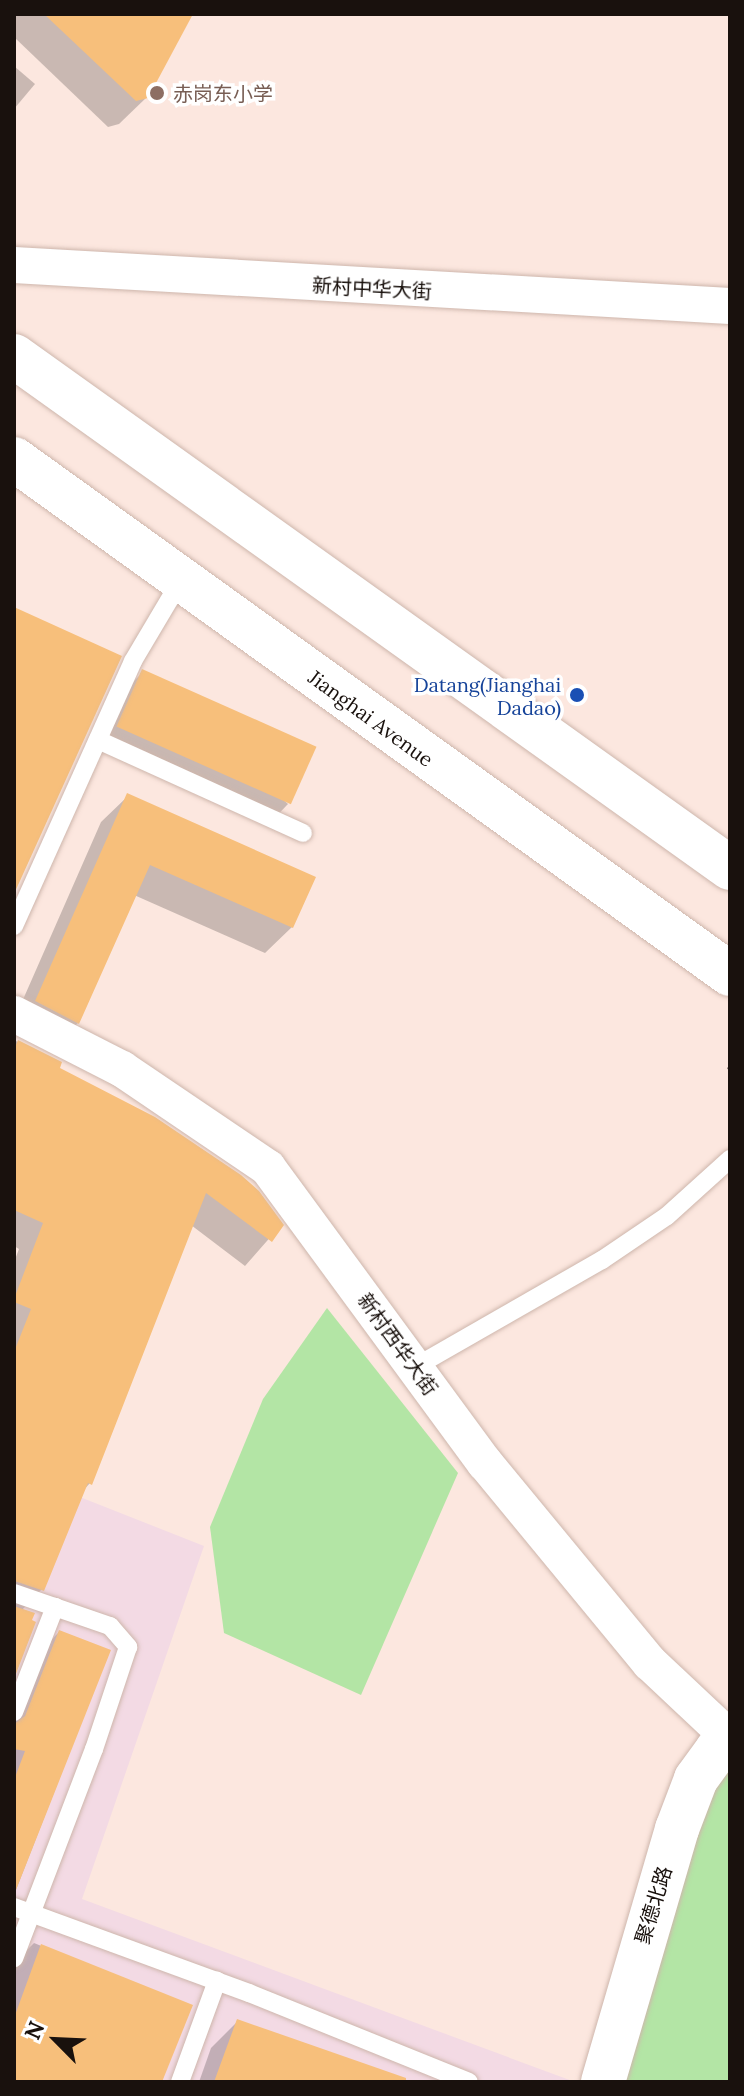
<!DOCTYPE html>
<html>
<head>
<meta charset="utf-8">
<style>
	body { margin:0 }
	#map { position:relative; width:744px; height:2096px; overflow:hidden; background:#fce7df; font-family:Lora,"Noto Sans SC",serif }
	div>[style] { position:absolute }
	.commercial>* { inset:0; background:#f3dae4 }
	.green>* { inset:0; background:#b3e5a5 }
	.shadow>* { inset:0; background:#0003 }
	.building>* { inset:0; background:#f7bf7b; transform-origin:0 0 }
	.path>* { height:5px; margin-top:-2.5px; transform-origin:0; background:repeating-linear-gradient(90deg,#8b7d77 0 8px,transparent 0 12px) }
	.roads { filter:drop-shadow(0 0 2px #ceb6ac) drop-shadow(0 0 2px #ceb6ac) }
	.lane>* { height:18px; margin:-9px; padding:0 9px; transform-origin:9px; border-radius:9px; background:#fff }
	.street>* { height:36px; margin:-18px; padding:0 18px; transform-origin:18px; border-radius:18px; background:#fff }
	.secondary>* { height:44px; margin:-22px; padding:0 22px; transform-origin:22px; border-radius:22px; background:#fff }
	.highway>* { height:44px; margin:-22px; padding:0 22px; transform-origin:22px; border-radius:22px; background:#fff }
	.dots>* { width:22px; height:22px; translate:-50% -50%; box-sizing:border-box; border:4px solid #fff; border-radius:50% }
	span { translate:-50% -50%; white-space:nowrap; text-align:center; line-height:1.15; -webkit-text-stroke:7px #fff; paint-order:stroke }
	.education-label { font-size:20px; color:#785e54 }
	.left { translate:0 -50%; text-align:left }
	.street-label { font-size:20px; color:#19110d }
	.transit-label { font-size:20px; color:#164399 }
	.right { translate:-100% -50%; text-align:right }
	.frame { position:absolute; inset:0; border:16px solid #19110d; pointer-events:none }
	.north { position:absolute; left:16px; top:2000px; width:80px; height:80px; -webkit-text-stroke:6px #fff; paint-order:stroke; rotate:294deg; font-size:22px; font-weight:700; line-height:32px; text-align:center; color:#19110d }
	.north::after { content:''; display:block; margin:auto; width:28px; height:36px; background:#19110d; clip-path:polygon(50% 0,100% 100%,50% 72%,0 100%) }
</style>
</head>
<body>
<div id="map">
	<div class="commercial">
		<div style="clip-path:polygon(14px 1471px,204px 1546px,82px 1899px,575px 2082px,14px 2082px)"></div>
	</div>
	<div class="green">
		<div style="clip-path:polygon(327px 1308px,458px 1473px,361px 1695px,224px 1633px,210px 1527px,263px 1399px)"></div>
		<div style="clip-path:polygon(730px 1758px,730px 2082px,621px 2082px,689px 1820px)"></div>
	</div>
	<div class="shadow">
		<div style="clip-path:polygon(14px 14px,191px 14px,147px 97px,119px 124px,108px 127px,14px 37px)"></div>
		<div style="clip-path:polygon(14px 66px,35px 84px,14px 109px)"></div>
		<div style="clip-path:polygon(143px 672px,288px 804px,267px 826px,97px 748px,122px 693px)"></div>
		<div style="clip-path:polygon(128px 796px,292px 927px,265px 953px,134px 895px,78px 1023px,51px 1049px,14px 1020px,101px 822px)"></div>
		<div style="clip-path:polygon(14px 1040px,60px 1063px,57px 1069px,281px 1225px,245px 1266px,191px 1225px,90px 1483px,82px 1492px,42px 1589px,22px 1610px,14px 1673px,14px 1262px,19px 1249px,14px 1246px)"></div>
		<div style="clip-path:polygon(59px 1632px,109px 1651px,14px 1895px,14px 1709px,34px 1658px)"></div>
		<div style="clip-path:polygon(34px 1943px,190px 2006px,160px 2082px,14px 2082px,14px 1963px)"></div>
		<div style="clip-path:polygon(238px 2021px,412px 2082px,199px 2082px,211px 2048px)"></div>
	</div>
	<div class="building">
		<div style="clip-path:polygon(44px 14px,193px 14px,148px 98px,136px 101px)"></div>
		<div style="clip-path:polygon(14px 607px,122px 656px,14px 894px)"></div>
		<div style="left:142px;top:669px;width:191px;height:63px;rotate:24deg"></div>
		<div style="clip-path:polygon(127px 793px,316px 877px,293px 928px,150px 865px,79px 1024px,35px 1001px)"></div>
		<div style="clip-path:polygon(18px 1040px,62px 1062px,60px 1068px,155px 1117px,241px 1175px,259px 1191px,284px 1225px,272px 1242px,206px 1193px,92px 1485px,88px 1483px,44px 1591px,14px 1581px,14px 1352px,31px 1309px,14px 1302px,14px 1299px,43px 1223px,14px 1210px,14px 1050px)"></div>
		<div style="clip-path:polygon(14px 1606px,35px 1613px,32px 1620px,36px 1622px,14px 1679px)"></div>
		<div style="clip-path:polygon(59px 1630px,111px 1650px,14px 1895px,14px 1780px,25px 1751px,14px 1749px,14px 1724px,25px 1716px)"></div>
		<div style="clip-path:polygon(41px 1944px,193px 2005px,162px 2082px,14px 2082px,14px 2018px)"></div>
		<div style="clip-path:polygon(237px 2019px,406px 2078px,406px 2082px,214px 2082px)"></div>
	</div>
	<div class="path">
		<div style="left:728px;top:1066px;width:2px;rotate:27deg"></div>
	</div>
	<div class="roads">
		<div class="lane">
			<div style="left:98px;top:740px;width:225px;rotate:24.4deg"></div>
			<div style="left:14px;top:926px;width:290px;rotate:-65.8deg"></div>
			<div style="left:133px;top:661px;width:94px;rotate:-59.3deg"></div>
			<div style="left:415px;top:1367px;width:215px;rotate:-29.8deg"></div>
			<div style="left:602px;top:1260px;width:78px;rotate:-34.1deg"></div>
			<div style="left:667px;top:1216px;width:85px;rotate:-42.1deg"></div>
			<div style="left:14px;top:1593px;width:102px;rotate:19deg"></div>
			<div style="left:110px;top:1626px;width:28px;rotate:49deg"></div>
			<div style="left:128px;top:1647px;width:108px;rotate:108.4deg"></div>
			<div style="left:94px;top:1749px;width:224px;rotate:110.9deg"></div>
			<div style="left:14px;top:1712px;width:113px;rotate:-68.7deg"></div>
			<div style="left:14px;top:1907px;width:250px;rotate:20.1deg"></div>
			<div style="left:249px;top:1993px;width:237px;rotate:22deg"></div>
			<div style="left:180px;top:2082px;width:108px;rotate:-69.9deg"></div>
		</div>
		<div class="street">
			<div style="left:14px;top:265px;width:717px;rotate:3.28deg"></div>
			<div style="left:14px;top:1014px;width:121px;rotate:27deg"></div>
			<div style="left:122px;top:1069px;width:176px;rotate:34.1deg"></div>
			<div style="left:268px;top:1168px;width:366px;rotate:53.7deg"></div>
			<div style="left:485px;top:1463px;width:259px;rotate:50.5deg"></div>
			<div style="left:650px;top:1663px;width:110px;rotate:43.2deg"></div>
		</div>
		<div class="secondary">
			<div style="left:603px;top:2082px;width:264px;rotate:-73.7deg"></div>
			<div style="left:677px;top:1829px;width:53px;rotate:-69.2deg"></div>
			<div style="left:696px;top:1779px;width:36px;rotate:-54deg"></div>
			<div style="left:717px;top:1750px;width:15px;rotate:-32deg"></div>
		</div>
		<div class="highway">
			<div style="left:14px;top:356px;width:880px;rotate:35.57deg"></div>
			<div style="left:14px;top:459px;width:882px;rotate:35.73deg"></div>
		</div>
	</div>
	<div class="dots">
		<div style="left:157px;top:93px;background:#8d6e63"></div>
		<div style="left:577px;top:695px;background:#1a4fb4"></div>
	</div>
	<div class="education-label">
		<span class="left" style="left:173px;top:93px">赤岗东小学</span>
	</div>
	<div class="street-label">
		<span style="left:372px;top:288px;rotate:3deg">新村中华大街</span>
		<span style="left:371px;top:718px;rotate:36deg">Jianghai Avenue</span>
		<span style="left:398px;top:1344px;rotate:54deg">新村西华大街</span>
		<span style="left:653px;top:1905px;rotate:-73deg">聚德北路</span>
	</div>
	<div class="transit-label">
		<span class="right" style="left:561px;top:696px">Datang(Jianghai<br>Dadao)</span>
	</div>
	<div class="frame"></div>
	<div class="north">N</div>
</div>
</body>
</html>
